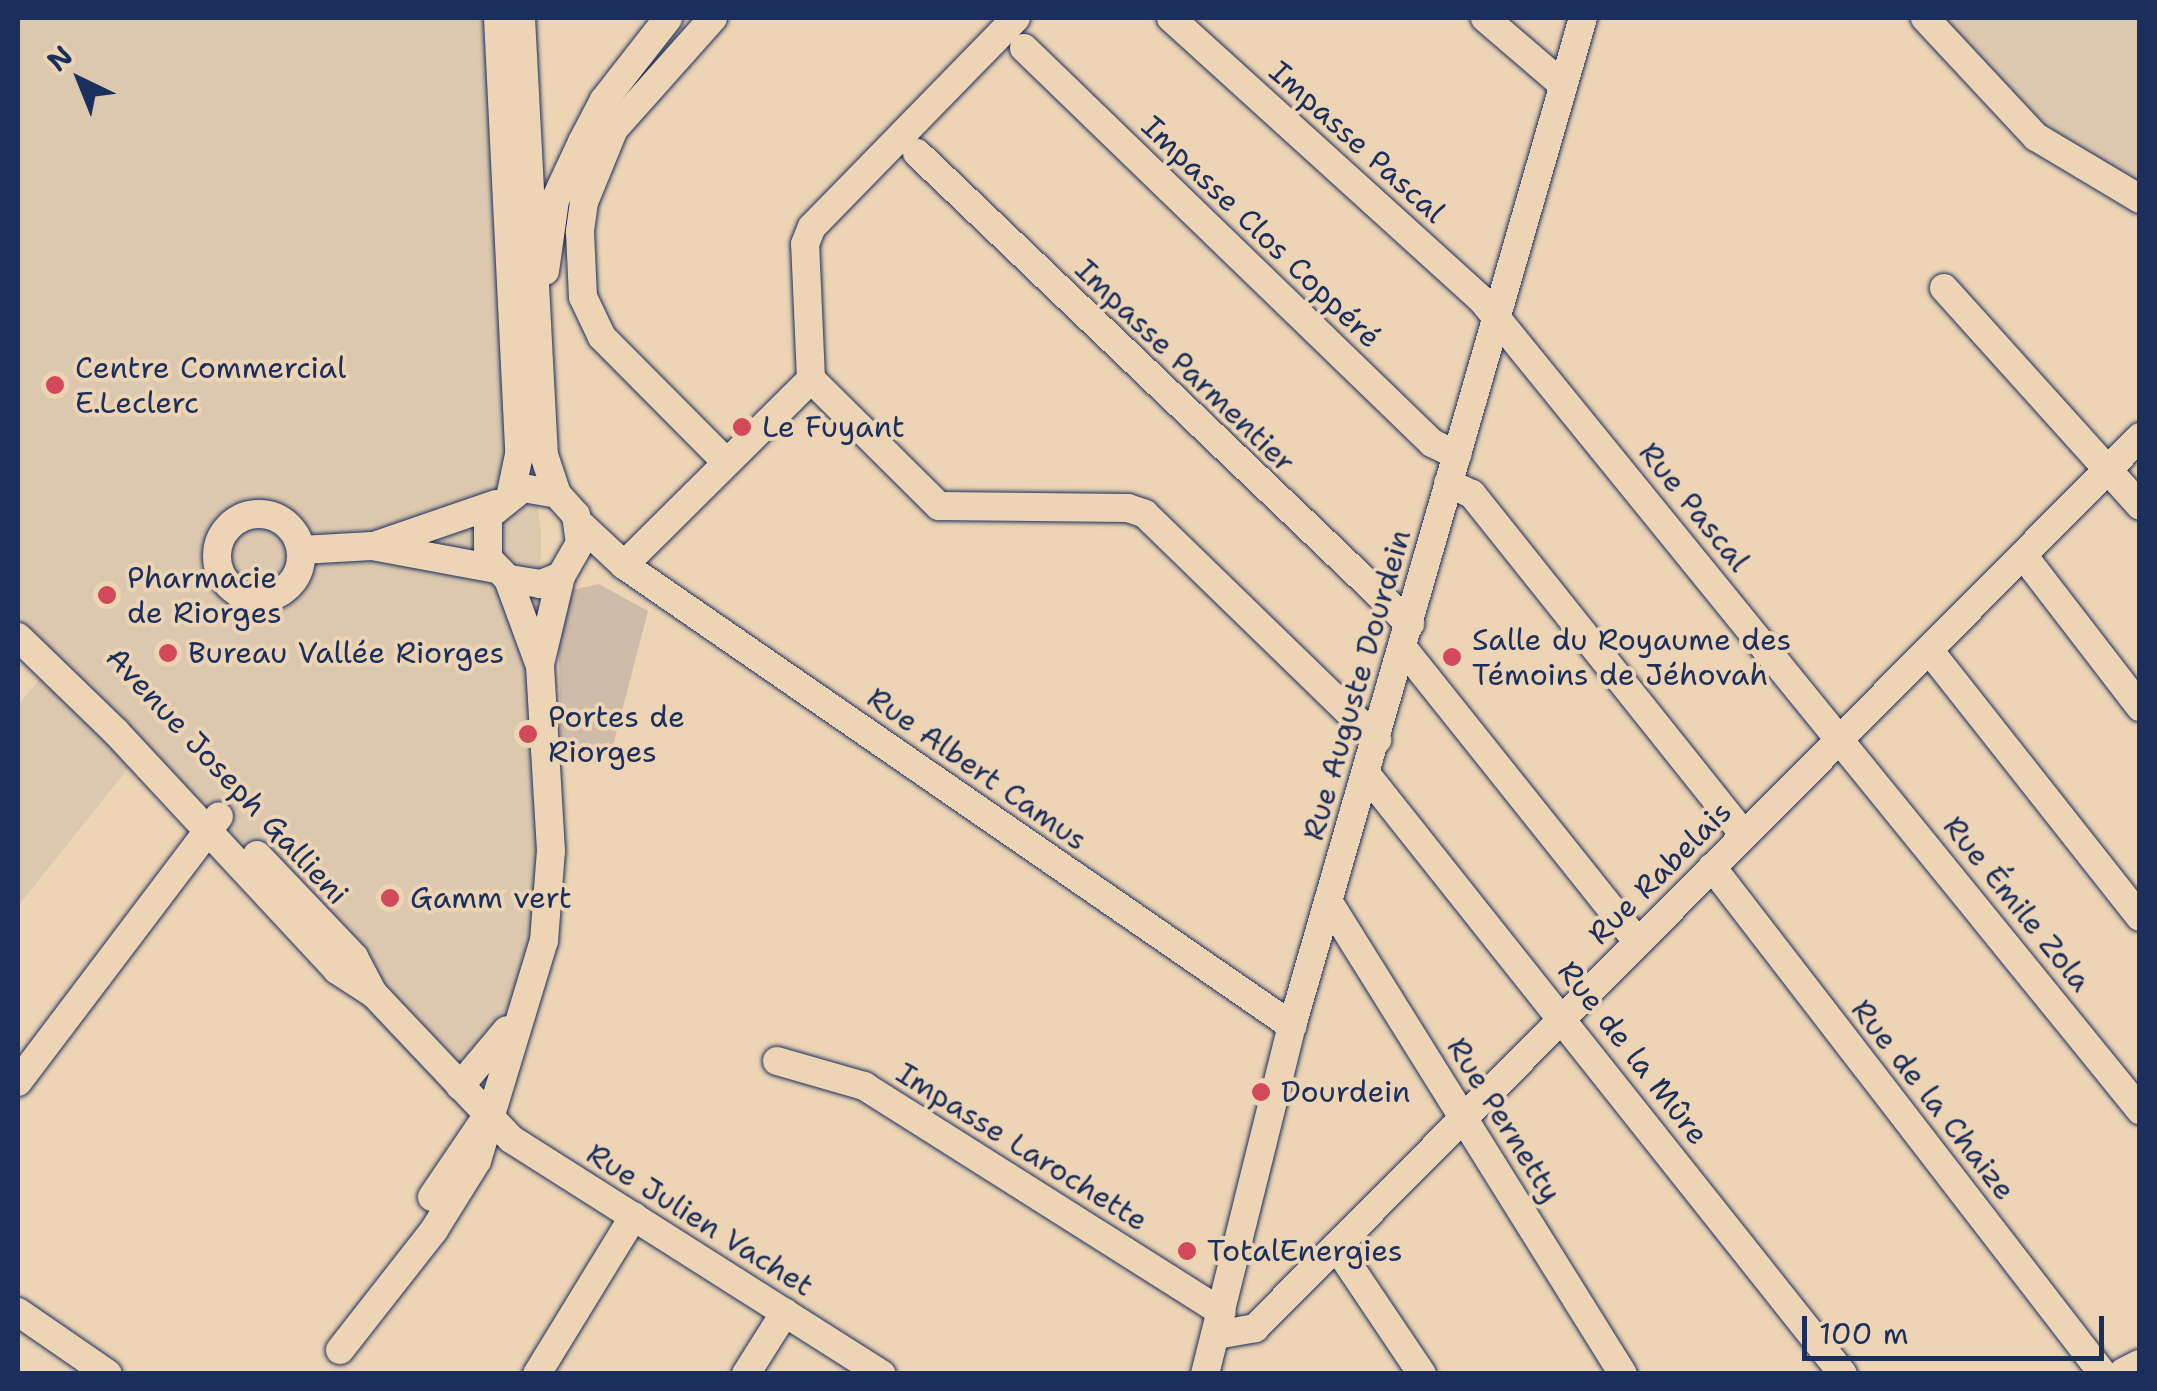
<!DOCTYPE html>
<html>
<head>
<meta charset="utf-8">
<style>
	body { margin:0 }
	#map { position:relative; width:2157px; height:1391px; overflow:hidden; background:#ecd4b4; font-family:"Shantell Sans",sans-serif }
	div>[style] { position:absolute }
	.built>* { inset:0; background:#dcc8ae }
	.green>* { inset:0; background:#cebca8 }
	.roads { filter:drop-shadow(0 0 2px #1b2f5e) drop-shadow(0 0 2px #1b2f5e) }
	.minor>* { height:28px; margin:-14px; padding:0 14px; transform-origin:14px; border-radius:14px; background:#ecd4b4 }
	.minor>.ring { margin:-14px; padding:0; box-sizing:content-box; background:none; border:28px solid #ecd4b4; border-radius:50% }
	.major>* { height:32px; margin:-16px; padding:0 16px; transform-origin:16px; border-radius:16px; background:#ecd4b4 }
	.dots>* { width:28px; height:28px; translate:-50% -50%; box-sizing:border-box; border:5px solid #ecd4b4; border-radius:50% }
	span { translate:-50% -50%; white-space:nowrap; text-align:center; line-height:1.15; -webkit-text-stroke:8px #ecd4b4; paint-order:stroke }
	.street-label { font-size:30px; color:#1b2f5e }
	.poi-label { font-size:30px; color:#1b2f5e }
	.left { translate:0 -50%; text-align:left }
	.frame { position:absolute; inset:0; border:20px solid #1b2f5e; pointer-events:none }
	.north { position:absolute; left:30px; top:30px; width:100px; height:100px; -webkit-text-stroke:8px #ecd4b4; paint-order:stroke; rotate:317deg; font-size:28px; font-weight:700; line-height:40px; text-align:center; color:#1b2f5e }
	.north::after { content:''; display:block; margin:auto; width:35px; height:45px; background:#1b2f5e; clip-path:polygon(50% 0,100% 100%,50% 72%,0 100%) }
	.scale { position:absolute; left:1802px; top:1316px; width:302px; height:45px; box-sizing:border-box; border:5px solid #1b2f5e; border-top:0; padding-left:12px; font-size:30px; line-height:35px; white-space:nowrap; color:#1b2f5e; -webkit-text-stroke:8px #ecd4b4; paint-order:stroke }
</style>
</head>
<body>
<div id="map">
	<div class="built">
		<div style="clip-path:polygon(18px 18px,483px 18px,541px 534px,535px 938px,469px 1118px,130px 766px,18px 906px,18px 705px,43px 675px,18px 655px)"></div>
		<div style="clip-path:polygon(1942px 18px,2139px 18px,2139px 183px,2049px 129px)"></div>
	</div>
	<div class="green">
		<div style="clip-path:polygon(599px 584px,648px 611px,610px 757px,561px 744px,558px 614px,573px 590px)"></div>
	</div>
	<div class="roads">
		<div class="minor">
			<div style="left:498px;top:18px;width:438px;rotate:87.2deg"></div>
			<div style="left:519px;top:455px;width:38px;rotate:102deg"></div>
			<div style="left:521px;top:18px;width:438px;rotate:87deg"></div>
			<div style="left:544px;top:455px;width:41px;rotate:71.6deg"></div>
			<div style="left:557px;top:494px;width:28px;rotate:48deg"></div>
			<div style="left:576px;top:515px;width:28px;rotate:82deg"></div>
			<div style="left:580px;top:543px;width:38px;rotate:120deg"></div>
			<div style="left:561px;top:576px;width:22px;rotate:158deg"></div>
			<div style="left:541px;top:584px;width:33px;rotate:-171deg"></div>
			<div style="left:508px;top:579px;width:29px;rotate:-134deg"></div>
			<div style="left:488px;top:558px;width:42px;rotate:-90deg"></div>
			<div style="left:488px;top:516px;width:45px;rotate:-38.7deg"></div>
			<div style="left:523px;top:488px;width:35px;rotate:10deg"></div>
			<div style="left:713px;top:18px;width:149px;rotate:131.7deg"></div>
			<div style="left:614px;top:129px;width:79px;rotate:112.3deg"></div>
			<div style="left:584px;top:202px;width:30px;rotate:98deg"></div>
			<div style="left:580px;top:232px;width:65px;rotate:87.4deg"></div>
			<div style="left:583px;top:297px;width:44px;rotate:64.6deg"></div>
			<div style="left:602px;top:337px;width:176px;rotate:45.2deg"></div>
			<div style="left:1171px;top:18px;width:420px;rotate:42.2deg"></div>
			<div style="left:1482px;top:300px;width:1044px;rotate:50.91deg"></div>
			<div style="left:1485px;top:18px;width:101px;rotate:40.6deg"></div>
			<div style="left:1925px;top:18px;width:163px;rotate:47deg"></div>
			<div style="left:2036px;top:137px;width:121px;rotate:30.8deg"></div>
			<div style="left:1024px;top:48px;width:568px;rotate:44.07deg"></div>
			<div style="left:1432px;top:443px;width:28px;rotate:26deg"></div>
			<div style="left:917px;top:153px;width:682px;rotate:43.69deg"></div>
			<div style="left:545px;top:271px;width:72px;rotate:-82deg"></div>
			<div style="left:555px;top:200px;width:64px;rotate:-65deg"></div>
			<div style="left:582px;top:142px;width:47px;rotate:-62.4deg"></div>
			<div style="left:604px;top:100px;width:104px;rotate:-52deg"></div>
			<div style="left:1944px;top:288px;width:293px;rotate:48deg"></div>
			<div style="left:811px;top:379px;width:180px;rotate:44.8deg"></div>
			<div style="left:939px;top:506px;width:189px;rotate:0.6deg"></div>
			<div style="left:1128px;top:508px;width:18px;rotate:19deg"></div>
			<div style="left:1145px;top:514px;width:324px;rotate:44.2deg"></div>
			<div style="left:1448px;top:483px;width:26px;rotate:25deg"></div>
			<div style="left:1472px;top:494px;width:436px;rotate:51.4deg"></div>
			<div class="ring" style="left:217px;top:514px;width:56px;height:56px"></div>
			<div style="left:579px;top:523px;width:62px;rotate:43deg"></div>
			<div style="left:624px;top:565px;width:812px;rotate:34.61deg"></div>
			<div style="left:374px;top:546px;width:129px;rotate:-19deg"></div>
			<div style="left:301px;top:550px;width:71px;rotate:-3.2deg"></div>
			<div style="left:372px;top:546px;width:126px;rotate:10.5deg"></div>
			<div style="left:2023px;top:555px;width:192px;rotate:52.4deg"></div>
			<div style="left:624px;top:565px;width:264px;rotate:-44.8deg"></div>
			<div style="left:811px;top:379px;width:135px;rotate:-92.5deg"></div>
			<div style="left:805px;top:244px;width:18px;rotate:-68deg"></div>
			<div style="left:812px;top:227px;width:292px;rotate:-45.7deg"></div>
			<div style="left:18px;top:637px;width:136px;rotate:44.1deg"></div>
			<div style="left:116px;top:732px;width:325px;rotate:47.1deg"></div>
			<div style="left:337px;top:970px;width:44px;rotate:33deg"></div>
			<div style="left:374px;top:994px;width:199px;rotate:46.6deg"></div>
			<div style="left:511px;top:1139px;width:439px;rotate:32.4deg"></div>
			<div style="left:1403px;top:648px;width:375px;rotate:51.4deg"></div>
			<div style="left:1929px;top:650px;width:340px;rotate:51.7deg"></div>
			<div style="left:541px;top:660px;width:86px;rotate:-76.6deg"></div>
			<div style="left:1367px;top:775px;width:765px;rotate:51.53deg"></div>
			<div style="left:257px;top:855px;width:141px;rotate:46.4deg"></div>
			<div style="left:354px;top:957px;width:41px;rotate:62.2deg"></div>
			<div style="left:1712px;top:867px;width:640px;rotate:52.36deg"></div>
			<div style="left:1328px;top:901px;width:557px;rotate:58.05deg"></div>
			<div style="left:777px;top:1061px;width:91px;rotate:16deg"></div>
			<div style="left:864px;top:1086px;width:423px;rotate:32.3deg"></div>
			<div style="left:18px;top:1082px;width:333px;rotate:-52.9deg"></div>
			<div style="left:460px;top:1086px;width:73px;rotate:-50deg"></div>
			<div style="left:432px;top:1197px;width:87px;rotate:-55.8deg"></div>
			<div style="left:1336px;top:1246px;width:154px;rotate:56.1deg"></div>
			<div style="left:18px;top:1312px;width:109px;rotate:34.6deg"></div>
			<div style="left:1216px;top:1335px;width:40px;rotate:-10deg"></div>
			<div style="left:1255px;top:1328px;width:1256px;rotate:-45.19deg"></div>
			<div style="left:340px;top:1350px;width:152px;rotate:-51.9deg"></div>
			<div style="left:434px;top:1230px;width:81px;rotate:-58.1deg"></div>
			<div style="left:477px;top:1161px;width:230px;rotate:-73.1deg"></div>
			<div style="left:544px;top:941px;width:90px;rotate:-85.6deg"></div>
			<div style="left:551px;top:851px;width:185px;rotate:-93.4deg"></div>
			<div style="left:540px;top:666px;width:93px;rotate:-110.2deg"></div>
			<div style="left:537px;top:1374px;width:185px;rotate:-58.5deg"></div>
			<div style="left:746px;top:1374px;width:73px;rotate:-57.8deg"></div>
			<div style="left:1205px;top:1374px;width:359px;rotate:-76deg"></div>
			<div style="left:1292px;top:1026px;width:1049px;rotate:-73.9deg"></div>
		</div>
		<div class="major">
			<div style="left:2124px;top:1374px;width:18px;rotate:-27deg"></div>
		</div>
	</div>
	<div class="dots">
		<div style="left:55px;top:385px;background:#d1495b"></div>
		<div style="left:742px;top:427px;background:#d1495b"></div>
		<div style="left:107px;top:595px;background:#d1495b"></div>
		<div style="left:168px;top:653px;background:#d1495b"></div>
		<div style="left:1452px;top:657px;background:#d1495b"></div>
		<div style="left:528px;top:734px;background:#d1495b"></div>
		<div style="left:390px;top:898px;background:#d1495b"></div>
		<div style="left:1261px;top:1092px;background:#d1495b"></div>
		<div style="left:1187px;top:1251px;background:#d1495b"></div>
	</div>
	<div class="street-label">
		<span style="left:1357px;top:142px;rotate:42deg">Impasse Pascal</span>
		<span style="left:1261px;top:232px;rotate:44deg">Impasse Clos Coppéré</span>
		<span style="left:1185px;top:366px;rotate:44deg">Impasse Parmentier</span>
		<span style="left:1694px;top:507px;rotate:51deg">Rue Pascal</span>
		<span style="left:1357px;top:685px;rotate:-74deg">Rue Auguste Dourdein</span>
		<span style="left:977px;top:769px;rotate:35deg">Rue Albert Camus</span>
		<span style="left:227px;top:776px;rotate:47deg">Avenue Joseph Gallieni</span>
		<span style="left:1660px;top:873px;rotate:-45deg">Rue Rabelais</span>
		<span style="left:2017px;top:904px;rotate:51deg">Rue Émile Zola</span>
		<span style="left:1633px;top:1053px;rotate:52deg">Rue de la Mûre</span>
		<span style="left:1933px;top:1100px;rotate:52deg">Rue de la Chaize</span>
		<span style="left:1504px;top:1120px;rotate:58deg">Rue Pernetty</span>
		<span style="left:1022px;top:1147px;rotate:32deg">Impasse Larochette</span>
		<span style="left:700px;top:1220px;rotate:32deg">Rue Julien Vachet</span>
	</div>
	<div class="poi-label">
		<span class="left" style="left:75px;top:385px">Centre Commercial<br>E.Leclerc</span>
		<span class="left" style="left:762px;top:427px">Le Fuyant</span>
		<span class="left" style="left:127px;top:595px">Pharmacie<br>de Riorges</span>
		<span class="left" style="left:1472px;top:657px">Salle du Royaume des<br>Témoins de Jéhovah</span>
		<span class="left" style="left:188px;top:653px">Bureau Vallée Riorges</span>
		<span class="left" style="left:548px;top:734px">Portes de<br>Riorges</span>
		<span class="left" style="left:410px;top:898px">Gamm vert</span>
		<span class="left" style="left:1281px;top:1092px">Dourdein</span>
		<span class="left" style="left:1207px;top:1251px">TotalEnergies</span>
	</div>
	<div class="frame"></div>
	<div class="north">N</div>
	<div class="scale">100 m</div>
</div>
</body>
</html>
